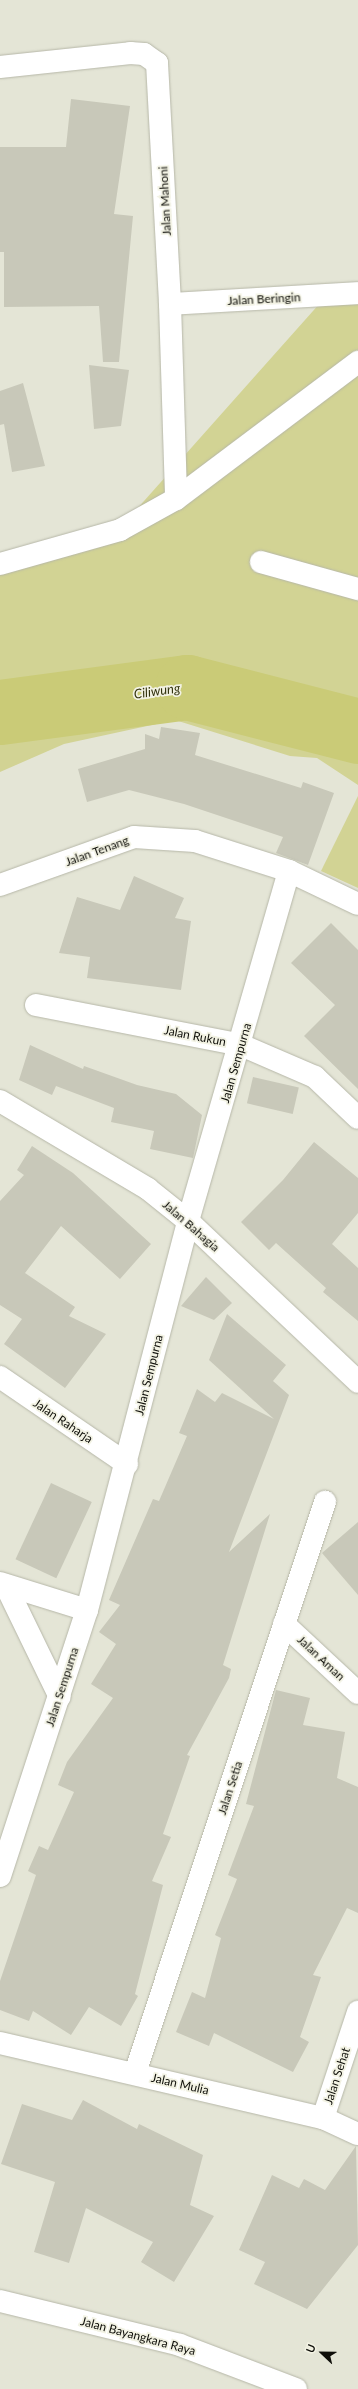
<!DOCTYPE html>
<html>
<head>
<meta charset="utf-8">
<style>
	body { margin:0 }
	#map { position:relative; width:358px; height:2389px; overflow:hidden; background:#e4e5d6; font-family:Lato,sans-serif }
	div>[style] { position:absolute }
	.green>* { inset:0; background:#d2d394 }
	.river>* { height:65px; margin:-32.5px; padding:0 32.5px; transform-origin:32.5px; border-radius:32.5px; background:#cacb77 }
	.building>* { inset:0; background:#c8c8b9; transform-origin:0 0 }
	.roads { filter:drop-shadow(0 0 1px #b6b7a8) drop-shadow(0 0 1px #b6b7a8) }
	.minor>* { height:22px; margin:-11px; padding:0 11px; transform-origin:11px; border-radius:11px; background:#fff }
	span { translate:-50% -50%; white-space:nowrap; text-align:center; line-height:1.15; -webkit-text-stroke:3.5px #f2f2e3; paint-order:stroke }
	.street-label { font-size:12px; color:#0f0f0a }
	.water-label { font-size:13px; color:#32320d; font-style:italic }
	.north { position:absolute; left:302px; top:2333px; width:40px; height:40px; -webkit-text-stroke:3px #f2f2e3; paint-order:stroke; rotate:292deg; font-size:11px; font-weight:700; line-height:16px; text-align:center; color:#0f0f0a }
	.north::after { content:''; display:block; margin:auto; width:14px; height:18px; background:#0f0f0a; clip-path:polygon(50% 0,100% 100%,50% 72%,0 100%) }
</style>
</head>
<body>
<div id="map">
	<div class="green">
		<div style="clip-path:polygon(358px 297px,358px 785px,317px 758px,290px 756px,175px 720px,64px 744px,0 772px,0 563px,120px 528px,321px 302px)"></div>
		<div style="clip-path:polygon(358px 796px,358px 888px,321px 871px)"></div>
	</div>
	<div class="river">
		<div style="left:0;top:712px;width:189px;rotate:-7.6deg"></div>
		<div style="left:187px;top:687px;width:177px;rotate:14.4deg"></div>
	</div>
	<div class="building">
		<div style="clip-path:polygon(71px 99px,130px 106px,114px 214px,133px 216px,119px 362px,103px 362px,99px 306px,4px 307px,4px 252px,0 252px,0 147px,66px 147px)"></div>
		<div style="clip-path:polygon(89px 365px,129px 370px,121px 426px,94px 429px)"></div>
		<div style="clip-path:polygon(23px 383px,45px 466px,12px 472px,4px 424px,0 425px,0 391px)"></div>
		<div style="clip-path:polygon(161px 727px,200px 733px,195px 755px,301px 788px,303px 782px,334px 793px,308px 865px,276px 853px,283px 837px,184px 804px,129px 790px,87px 802px,78px 769px,145px 749px,145px 734px,159px 739px)"></div>
		<div style="clip-path:polygon(134px 876px,184px 898px,175px 918px,191px 921px,181px 990px,87px 978px,90px 957px,59px 953px,77px 897px,120px 910px)"></div>
		<div style="clip-path:polygon(331px 923px,358px 950px,358px 1089px,304px 1036px,335px 1005px,291px 963px)"></div>
		<div style="clip-path:polygon(30px 1045px,83px 1069px,84px 1066px,137px 1085px,176px 1094px,202px 1115px,193px 1158px,150px 1149px,154px 1131px,111px 1122px,114px 1108px,56px 1086px,52px 1095px,19px 1080px)"></div>
		<div style="left:253px;top:1077px;width:47px;height:27px;rotate:13deg"></div>
		<div style="clip-path:polygon(314px 1142px,358px 1178px,358px 1213px,332px 1244px,358px 1268px,358px 1321px,323px 1292px,326px 1288px,276px 1243px,269px 1250px,241px 1222px,283px 1180px)"></div>
		<div style="clip-path:polygon(32px 1146px,73px 1173px,151px 1244px,120px 1279px,61px 1226px,25px 1273px,75px 1307px,69px 1316px,106px 1334px,65px 1388px,4px 1344px,22px 1319px,0 1305px,0 1201px,24px 1175px,17px 1170px)"></div>
		<div style="clip-path:polygon(206px 1277px,232px 1303px,214px 1320px,181px 1306px)"></div>
		<div style="clip-path:polygon(227px 1314px,286px 1365px,273px 1381px,289px 1395px,229px 1552px,270px 1514px,223px 1665px,231px 1669px,229px 1678px,187px 1755px,190px 1756px,163px 1834px,171px 1837px,152px 1881px,163px 1885px,135px 1994px,138px 1996px,121px 2026px,89px 2007px,71px 2035px,33px 2011px,29px 2021px,0 2010px,0 1981px,36px 1875px,28px 1871px,39px 1846px,48px 1850px,74px 1792px,58px 1785px,67px 1762px,113px 1698px,91px 1684px,116px 1644px,99px 1632px,120px 1605px,109px 1600px,153px 1499px,159px 1501px,187px 1436px,179px 1433px,197px 1389px,215px 1402px,222px 1393px,274px 1419px,209px 1360px)"></div>
		<div style="left:51px;top:1483px;width:45px;height:84px;rotate:25deg"></div>
		<div style="clip-path:polygon(358px 1522px,358px 1595px,322px 1553px)"></div>
		<div style="clip-path:polygon(276px 1690px,310px 1698px,303px 1725px,345px 1732px,337px 1778px,358px 1787px,358px 1913px,347px 1908px,313px 1975px,321px 1977px,300px 2037px,309px 2042px,293px 2072px,214px 2033px,209px 2046px,176px 2032px,192px 1992px,205px 1998px,221px 1938px,215px 1935px,237px 1879px,228px 1875px,254px 1806px,246px 1804px)"></div>
		<div style="clip-path:polygon(83px 2100px,137px 2129px,139px 2124px,203px 2155px,190px 2205px,214px 2216px,174px 2282px,141px 2262px,153px 2242px,86px 2208px,69px 2263px,34px 2252px,55px 2182px,1px 2164px,22px 2104px,72px 2120px)"></div>
		<div style="clip-path:polygon(356px 2146px,358px 2245px,307px 2309px,254px 2284px,265px 2262px,239px 2250px,272px 2175px,299px 2188px,304px 2179px,325px 2190px)"></div>
	</div>
	<div class="roads">
		<div class="minor">
			<div style="left:0;top:67px;width:131px;rotate:-6.1deg"></div>
			<div style="left:130px;top:53px;width:14px;rotate:4deg"></div>
			<div style="left:144px;top:54px;width:16px;rotate:35deg"></div>
			<div style="left:157px;top:63px;width:241px;rotate:86.9deg"></div>
			<div style="left:170px;top:304px;width:195px;rotate:88.2deg"></div>
			<div style="left:170px;top:304px;width:188px;rotate:-3.3deg"></div>
			<div style="left:261px;top:562px;width:101px;rotate:15.6deg"></div>
			<div style="left:0;top:564px;width:125px;rotate:-15.8deg"></div>
			<div style="left:120px;top:530px;width:64px;rotate:-29deg"></div>
			<div style="left:176px;top:499px;width:228px;rotate:-37deg"></div>
			<div style="left:0;top:885px;width:142px;rotate:-19.7deg"></div>
			<div style="left:134px;top:837px;width:61px;rotate:3.8deg"></div>
			<div style="left:195px;top:841px;width:99px;rotate:17.7deg"></div>
			<div style="left:289px;top:871px;width:76px;rotate:25.6deg"></div>
			<div style="left:36px;top:1005px;width:209px;rotate:11deg"></div>
			<div style="left:241px;top:1045px;width:81px;rotate:23.4deg"></div>
			<div style="left:315px;top:1077px;width:59px;rotate:43.6deg"></div>
			<div style="left:0;top:1101px;width:172px;rotate:30.7deg"></div>
			<div style="left:148px;top:1189px;width:51px;rotate:38.7deg"></div>
			<div style="left:188px;top:1221px;width:234px;rotate:43.4deg"></div>
			<div style="left:0;top:1377px;width:154px;rotate:34.4deg"></div>
			<div style="left:0;top:1583px;width:91px;rotate:17.2deg"></div>
			<div style="left:6px;top:1586px;width:123px;rotate:64.1deg"></div>
			<div style="left:284px;top:1624px;width:101px;rotate:43deg"></div>
			<div style="left:0;top:1876px;width:280px;rotate:-71.9deg"></div>
			<div style="left:87px;top:1610px;width:402px;rotate:-75.4deg"></div>
			<div style="left:188px;top:1221px;width:364px;rotate:-73.9deg"></div>
			<div style="left:0;top:2043px;width:332px;rotate:13.1deg"></div>
			<div style="left:323px;top:2118px;width:38px;rotate:25deg"></div>
			<div style="left:135px;top:2073px;width:602px;rotate:-71.6deg"></div>
			<div style="left:323px;top:2118px;width:112px;rotate:-71.7deg"></div>
			<div style="left:0;top:2301px;width:185px;rotate:13.7deg"></div>
			<div style="left:180px;top:2345px;width:124px;rotate:20.8deg"></div>
		</div>
	</div>
	<div class="street-label">
		<span style="left:165px;top:201px;rotate:-93deg">Jalan Mahoni</span>
		<span style="left:264px;top:299px;rotate:-3deg">Jalan Beringin</span>
		<span style="left:97px;top:851px;rotate:-20deg">Jalan Tenang</span>
		<span style="left:195px;top:1036px;rotate:11deg">Jalan Rukun</span>
		<span style="left:236px;top:1063px;rotate:-74deg">Jalan Sempurna</span>
		<span style="left:191px;top:1226px;rotate:41deg">Jalan Bahagia</span>
		<span style="left:149px;top:1375px;rotate:-76deg">Jalan Sempurna</span>
		<span style="left:63px;top:1421px;rotate:34deg">Jalan Raharja</span>
		<span style="left:321px;top:1658px;rotate:43deg">Jalan Aman</span>
		<span style="left:62px;top:1687px;rotate:-72deg">Jalan Sempurna</span>
		<span style="left:230px;top:1788px;rotate:-72deg">Jalan Setia</span>
		<span style="left:337px;top:2076px;rotate:-72deg">Jalan Sehat</span>
		<span style="left:180px;top:2084px;rotate:13deg">Jalan Mulia</span>
		<span style="left:138px;top:2336px;rotate:15deg">Jalan Bayangkara Raya</span>
	</div>
	<div class="water-label">
		<span style="left:157px;top:691px;rotate:-8deg">Ciliwung</span>
	</div>
	<div class="north">U</div>
</div>
</body>
</html>
